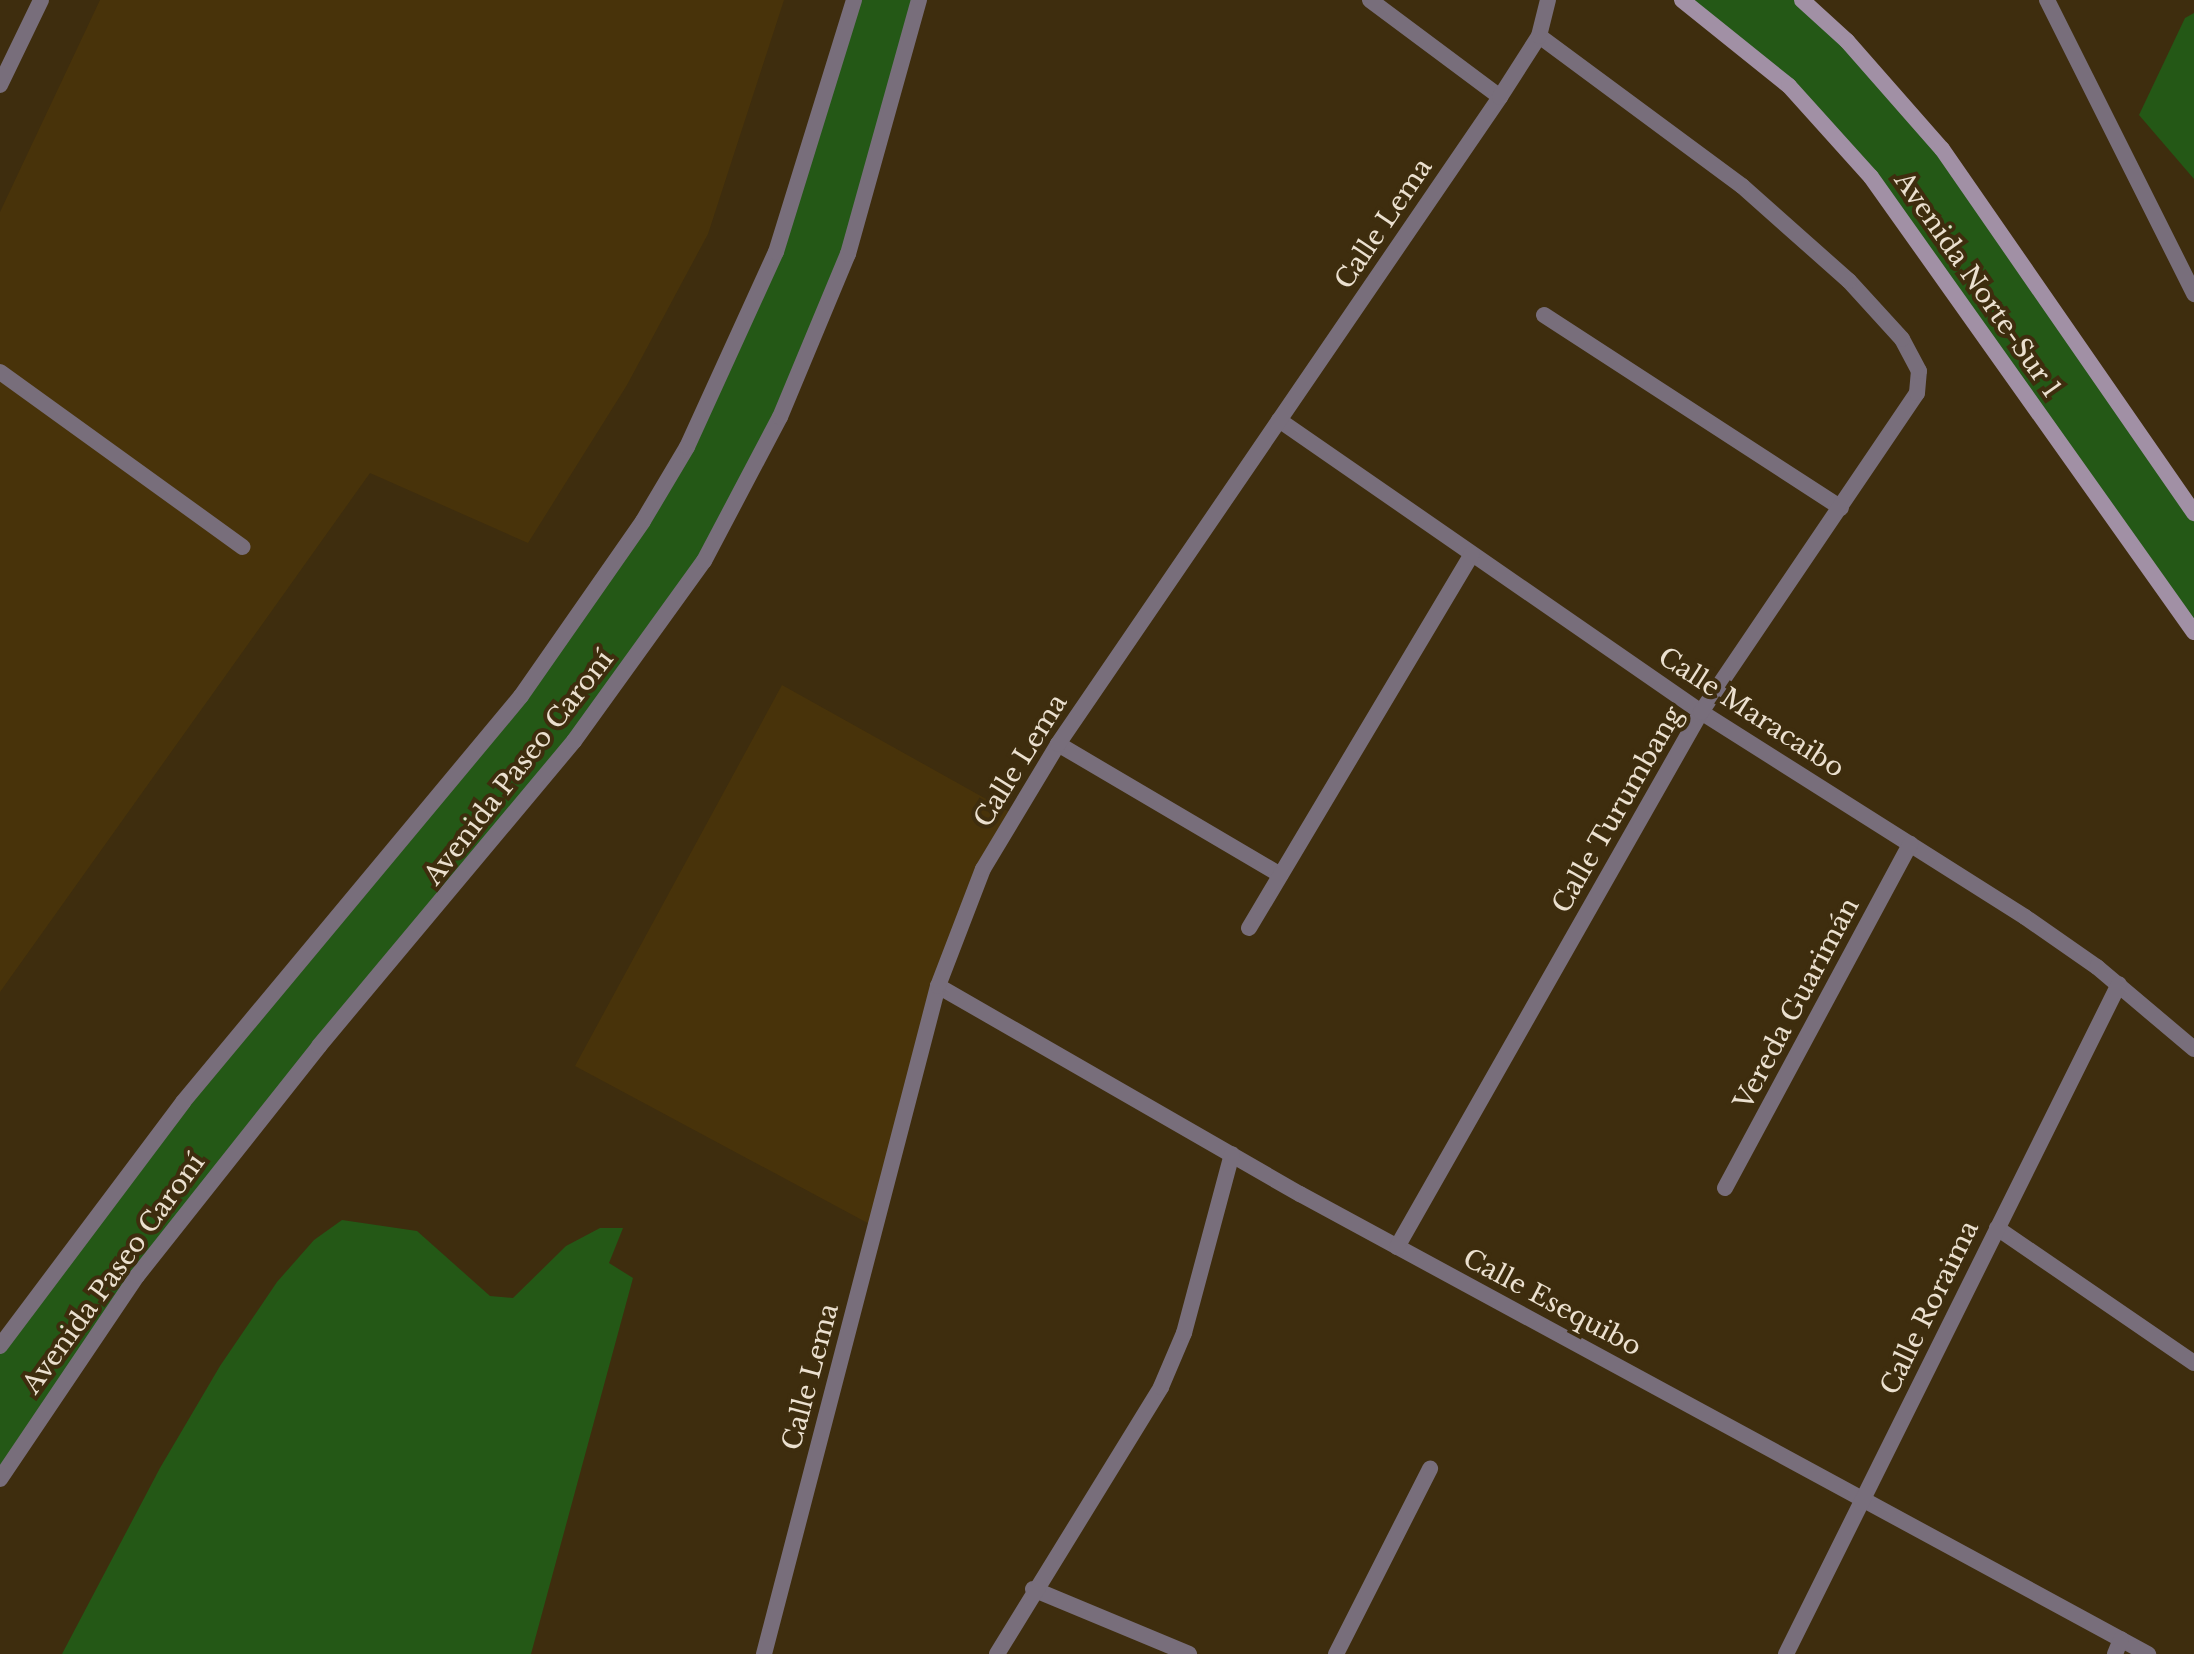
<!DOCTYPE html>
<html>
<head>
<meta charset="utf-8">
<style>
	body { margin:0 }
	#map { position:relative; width:2194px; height:1654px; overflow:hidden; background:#3e2d0e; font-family:"Libre Baskerville",serif }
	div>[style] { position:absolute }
	.built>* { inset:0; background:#48330a }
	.green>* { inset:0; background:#245816 }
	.service>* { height:16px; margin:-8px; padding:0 8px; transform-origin:8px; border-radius:8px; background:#786e7b }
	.minor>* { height:16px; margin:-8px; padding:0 8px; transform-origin:8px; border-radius:8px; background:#786e7b }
	.tertiary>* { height:16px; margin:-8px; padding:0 8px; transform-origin:8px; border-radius:8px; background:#786e7b }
	.secondary>* { height:16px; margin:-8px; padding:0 8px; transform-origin:8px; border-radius:8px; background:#a190a5 }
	span { translate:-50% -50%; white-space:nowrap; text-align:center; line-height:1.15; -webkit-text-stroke:8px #3e2d0e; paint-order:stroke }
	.street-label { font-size:26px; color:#ebe0cf }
</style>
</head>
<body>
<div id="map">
	<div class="built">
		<div style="clip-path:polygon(100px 0,784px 0,708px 234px,627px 385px,528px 543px,370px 473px,0 992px,0 212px)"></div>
		<div style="clip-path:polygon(782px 685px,1013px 814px,956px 928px,875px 1227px,575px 1066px)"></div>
	</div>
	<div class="green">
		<div style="clip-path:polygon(854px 0,919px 0,848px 254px,780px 417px,645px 647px,225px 1163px,0 1479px,0 1346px,36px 1293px,448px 787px,643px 521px,776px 252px)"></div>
		<div style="clip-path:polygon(1682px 0,1802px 0,1896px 95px,2194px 513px,2194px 632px,1831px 130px)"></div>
		<div style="clip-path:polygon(2194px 13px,2194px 179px,2139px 115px,2185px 18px)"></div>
		<div style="clip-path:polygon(342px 1220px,417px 1231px,490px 1296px,513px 1298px,566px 1246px,600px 1228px,623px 1228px,609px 1263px,633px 1278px,531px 1654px,62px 1654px,160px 1468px,220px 1366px,277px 1282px,314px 1240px)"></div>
	</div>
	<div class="service">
		<div style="left:1370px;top:0;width:162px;rotate:36.7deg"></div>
		<div style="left:0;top:85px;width:94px;rotate:-64.2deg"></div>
		<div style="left:0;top:372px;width:299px;rotate:35.8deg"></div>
	</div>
	<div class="minor">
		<div style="left:2047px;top:0;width:329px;rotate:63.4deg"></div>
		<div style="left:1544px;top:315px;width:354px;rotate:33deg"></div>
		<div style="left:1279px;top:420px;width:513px;rotate:34.68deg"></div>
		<div style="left:1701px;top:712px;width:383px;rotate:32.3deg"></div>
		<div style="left:2025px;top:917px;width:88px;rotate:34.8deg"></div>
		<div style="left:2097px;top:967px;width:127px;rotate:40.2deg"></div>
		<div style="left:1058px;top:744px;width:258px;rotate:30.5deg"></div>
		<div style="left:1249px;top:928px;width:435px;rotate:-59.2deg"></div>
		<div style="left:938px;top:986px;width:418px;rotate:29.9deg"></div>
		<div style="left:1300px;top:1194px;width:965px;rotate:28.48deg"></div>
		<div style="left:1725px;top:1188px;width:391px;rotate:-61.7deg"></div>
		<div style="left:1997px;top:1228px;width:239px;rotate:34.4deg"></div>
		<div style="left:1397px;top:1247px;width:615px;rotate:-60.39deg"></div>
		<div style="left:1701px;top:712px;width:385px;rotate:-55.9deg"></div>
		<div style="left:1917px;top:393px;width:22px;rotate:-85deg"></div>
		<div style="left:1919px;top:371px;width:36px;rotate:-118deg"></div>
		<div style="left:1902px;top:339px;width:79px;rotate:-132.4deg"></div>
		<div style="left:1849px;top:281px;width:143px;rotate:-138.4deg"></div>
		<div style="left:1742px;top:186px;width:252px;rotate:-143.5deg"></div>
		<div style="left:1033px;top:1589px;width:169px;rotate:22.6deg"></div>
		<div style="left:764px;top:1654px;width:690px;rotate:-75.4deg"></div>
		<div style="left:938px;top:986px;width:125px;rotate:-69deg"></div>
		<div style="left:983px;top:869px;width:146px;rotate:-59deg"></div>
		<div style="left:1058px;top:744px;width:784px;rotate:-55.66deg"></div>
		<div style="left:1500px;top:97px;width:72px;rotate:-57.4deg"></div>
		<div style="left:1539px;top:36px;width:37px;rotate:-76deg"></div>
		<div style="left:997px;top:1654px;width:313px;rotate:-58.4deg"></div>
		<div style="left:1161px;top:1387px;width:59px;rotate:-66.9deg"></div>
		<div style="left:1184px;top:1333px;width:185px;rotate:-75deg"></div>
		<div style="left:1336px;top:1654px;width:208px;rotate:-63.1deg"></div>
		<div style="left:1786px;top:1654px;width:748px;rotate:-63.57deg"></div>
		<div style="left:2115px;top:1654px;width:16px;rotate:-68deg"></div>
	</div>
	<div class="tertiary">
		<div style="left:0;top:1346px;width:305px;rotate:-53.1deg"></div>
		<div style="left:183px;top:1102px;width:528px;rotate:-50.22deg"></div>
		<div style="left:521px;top:696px;width:213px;rotate:-55.1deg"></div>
		<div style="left:643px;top:521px;width:86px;rotate:-59.3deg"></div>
		<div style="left:687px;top:447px;width:214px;rotate:-65.5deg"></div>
		<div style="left:776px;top:252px;width:264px;rotate:-72.8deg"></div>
		<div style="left:0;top:1479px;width:245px;rotate:-56deg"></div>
		<div style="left:137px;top:1276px;width:293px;rotate:-51.6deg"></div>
		<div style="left:319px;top:1046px;width:398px;rotate:-50.1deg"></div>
		<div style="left:574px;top:741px;width:222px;rotate:-54.2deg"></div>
		<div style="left:704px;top:561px;width:163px;rotate:-62.2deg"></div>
		<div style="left:780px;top:417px;width:177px;rotate:-67.4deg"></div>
		<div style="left:848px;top:254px;width:264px;rotate:-74.4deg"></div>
	</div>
	<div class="secondary">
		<div style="left:1682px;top:0;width:137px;rotate:38.8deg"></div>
		<div style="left:1789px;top:86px;width:122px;rotate:48deg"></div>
		<div style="left:1871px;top:177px;width:558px;rotate:54.63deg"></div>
		<div style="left:1802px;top:0;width:61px;rotate:42.3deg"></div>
		<div style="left:1847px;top:41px;width:144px;rotate:48.7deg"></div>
		<div style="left:1942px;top:149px;width:443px;rotate:55.3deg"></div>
	</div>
	<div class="street-label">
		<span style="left:1384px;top:224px;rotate:-56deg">Calle Lema</span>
		<span style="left:1977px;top:285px;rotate:55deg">Avenida Norte-Sur 1</span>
		<span style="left:1751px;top:713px;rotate:33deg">Calle Maracaibo</span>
		<span style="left:1021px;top:761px;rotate:-58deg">Calle Lema</span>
		<span style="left:519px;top:768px;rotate:-52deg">Avenida Paseo Caroní</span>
		<span style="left:1618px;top:810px;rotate:-60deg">Calle Turumbang</span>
		<span style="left:1797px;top:1004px;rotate:-62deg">Vereda Guarimán</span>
		<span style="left:114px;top:1274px;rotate:-54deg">Avenida Paseo Caroní</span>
		<span style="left:1552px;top:1303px;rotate:28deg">Calle Esequibo</span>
		<span style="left:1930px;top:1308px;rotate:-64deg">Calle Roraima</span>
		<span style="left:811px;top:1377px;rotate:-75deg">Calle Lema</span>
	</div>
</div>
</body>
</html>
